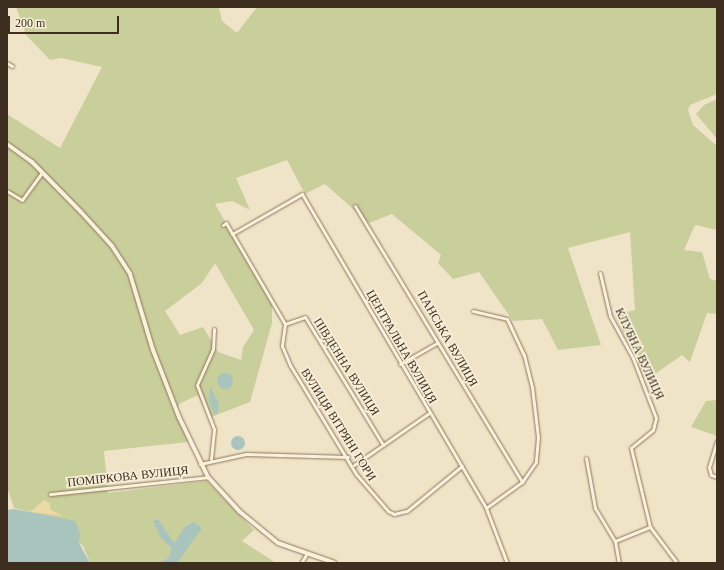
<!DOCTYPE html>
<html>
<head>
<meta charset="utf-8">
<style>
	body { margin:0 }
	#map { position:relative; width:724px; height:570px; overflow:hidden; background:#f0e4c8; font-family:"Times New Roman",serif }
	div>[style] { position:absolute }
	.green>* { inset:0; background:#c9cf9b }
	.sand>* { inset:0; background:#ecd9a5 }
	.water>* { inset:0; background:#a9c4bc }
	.round { border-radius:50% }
	.roads { filter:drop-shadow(0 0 1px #8d765c) drop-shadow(0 0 1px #8d765c) }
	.minor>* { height:3px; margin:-1.5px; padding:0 1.5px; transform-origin:1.5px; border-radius:1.5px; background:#faf1dc }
	.tertiary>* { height:4px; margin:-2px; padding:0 2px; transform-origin:2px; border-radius:2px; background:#faf1dc }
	span { translate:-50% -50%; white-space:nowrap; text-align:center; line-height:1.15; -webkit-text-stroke:3.5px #f7eed8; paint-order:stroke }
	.street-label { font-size:12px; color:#3d2e20 }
	.frame { position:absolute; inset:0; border:8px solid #3d2e20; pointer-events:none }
	.scale { position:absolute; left:8px; top:16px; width:111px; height:18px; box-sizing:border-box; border:2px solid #3d2e20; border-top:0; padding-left:5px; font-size:12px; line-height:14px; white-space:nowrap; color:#3d2e20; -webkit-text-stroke:3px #f7eed8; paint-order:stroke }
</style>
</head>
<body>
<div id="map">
	<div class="green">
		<div style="clip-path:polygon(evenodd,16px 7px,219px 7px,222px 21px,237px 33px,257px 7px,717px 7px,717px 94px,690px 105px,688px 110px,693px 125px,717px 146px,717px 230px,695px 225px,684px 250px,702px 252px,710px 279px,717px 281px,717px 314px,707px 313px,690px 362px,682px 355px,645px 381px,615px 315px,635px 310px,630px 232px,568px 248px,601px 345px,558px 350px,542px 319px,513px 321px,479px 272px,453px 279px,438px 263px,441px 255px,392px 214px,369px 223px,325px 184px,305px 194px,287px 160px,236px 178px,250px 210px,232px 201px,215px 204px,272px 304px,272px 323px,250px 402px,209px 418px,198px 395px,179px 404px,177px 411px,188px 442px,104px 451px,108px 493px,207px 481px,254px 530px,242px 541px,276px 563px,90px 563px,83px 546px,45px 516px,14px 508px,7px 488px,7px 114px,60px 148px,102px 67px,61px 58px,50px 60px,26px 35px,16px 7px,215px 263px,254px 330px,243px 347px,241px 360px,218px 352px,203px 327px,180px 335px,165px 311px,202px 283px,215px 263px)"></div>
		<div style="clip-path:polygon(717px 99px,717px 139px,696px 114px,704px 105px)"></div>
		<div style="clip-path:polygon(717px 400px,717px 436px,691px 427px,706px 401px)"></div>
	</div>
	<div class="sand">
		<div style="clip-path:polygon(44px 500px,49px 503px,51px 510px,63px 516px,30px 512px)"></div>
	</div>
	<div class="water">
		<div class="round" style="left:217px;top:373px;width:16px;height:16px"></div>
		<div style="clip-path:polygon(210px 386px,219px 404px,218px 412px,214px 414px,209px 401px)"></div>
		<div class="round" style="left:231px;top:436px;width:14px;height:14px"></div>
		<div style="clip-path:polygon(14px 509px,75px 521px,80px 533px,79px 543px,90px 563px,7px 563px,7px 510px)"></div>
		<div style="clip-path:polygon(158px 519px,174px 543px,185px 527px,193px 522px,202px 528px,177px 563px,158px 563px,169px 558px,172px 548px,161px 538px,153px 521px)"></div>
	</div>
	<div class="roads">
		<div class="minor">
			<div style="left:7px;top:63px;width:6px;rotate:31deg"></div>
			<div style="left:7px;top:191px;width:17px;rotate:31deg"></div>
			<div style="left:22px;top:200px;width:34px;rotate:-54deg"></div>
			<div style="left:355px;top:206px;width:323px;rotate:58.8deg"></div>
			<div style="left:223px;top:225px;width:4px;rotate:-34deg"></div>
			<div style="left:226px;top:223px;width:117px;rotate:59.7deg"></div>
			<div style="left:232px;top:234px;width:81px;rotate:-29.7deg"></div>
			<div style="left:302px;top:194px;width:364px;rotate:59.6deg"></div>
			<div style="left:600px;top:273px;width:44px;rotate:76.9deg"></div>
			<div style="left:610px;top:316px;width:48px;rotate:61.3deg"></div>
			<div style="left:633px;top:358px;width:64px;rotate:69deg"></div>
			<div style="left:656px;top:418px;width:12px;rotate:104deg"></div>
			<div style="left:653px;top:430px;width:28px;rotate:141deg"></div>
			<div style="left:631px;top:448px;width:81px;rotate:76.5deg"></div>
			<div style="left:650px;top:527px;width:45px;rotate:53.1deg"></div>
			<div style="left:473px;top:311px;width:35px;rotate:13deg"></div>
			<div style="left:507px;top:319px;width:40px;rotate:65deg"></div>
			<div style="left:524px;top:355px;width:33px;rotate:76deg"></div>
			<div style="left:532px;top:387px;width:50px;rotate:83.2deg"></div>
			<div style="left:538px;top:437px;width:25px;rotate:95deg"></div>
			<div style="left:536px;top:462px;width:24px;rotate:125deg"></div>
			<div style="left:522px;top:482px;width:44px;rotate:144.2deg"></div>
			<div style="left:486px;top:508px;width:59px;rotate:69.1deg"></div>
			<div style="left:285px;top:324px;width:22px;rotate:98deg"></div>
			<div style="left:282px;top:346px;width:21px;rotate:67deg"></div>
			<div style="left:290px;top:365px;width:127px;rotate:58.8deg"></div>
			<div style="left:356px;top:474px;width:49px;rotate:49.1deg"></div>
			<div style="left:388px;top:511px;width:7px;rotate:27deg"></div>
			<div style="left:394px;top:514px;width:13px;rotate:-13deg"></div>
			<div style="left:407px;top:511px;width:71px;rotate:-39.3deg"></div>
			<div style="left:285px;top:324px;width:21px;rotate:-19deg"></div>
			<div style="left:305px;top:317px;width:150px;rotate:58.6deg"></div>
			<div style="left:400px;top:364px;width:43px;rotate:-29.6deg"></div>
			<div style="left:717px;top:441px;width:27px;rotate:107deg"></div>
			<div style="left:709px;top:467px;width:8px;rotate:76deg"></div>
			<div style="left:711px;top:475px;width:6px;rotate:18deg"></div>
			<div style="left:586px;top:458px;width:51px;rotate:79.8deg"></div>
			<div style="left:595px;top:508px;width:39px;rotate:59deg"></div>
			<div style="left:615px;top:541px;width:22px;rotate:80deg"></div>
			<div style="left:211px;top:459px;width:30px;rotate:-84deg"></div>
			<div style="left:214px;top:429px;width:47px;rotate:-111.1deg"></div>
			<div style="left:197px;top:385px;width:39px;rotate:-66deg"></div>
			<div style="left:213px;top:349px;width:20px;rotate:-87deg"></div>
			<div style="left:200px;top:464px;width:47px;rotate:-12.3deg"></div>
			<div style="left:246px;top:454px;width:102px;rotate:1.7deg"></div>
			<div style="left:354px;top:465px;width:91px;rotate:-34.7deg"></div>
			<div style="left:50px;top:494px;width:159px;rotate:-6.1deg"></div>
			<div style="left:615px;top:541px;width:38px;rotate:-22deg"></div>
			<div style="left:301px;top:563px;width:9px;rotate:-58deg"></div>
		</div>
		<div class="tertiary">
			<div style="left:7px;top:144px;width:31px;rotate:36deg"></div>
			<div style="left:32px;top:162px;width:70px;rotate:45.6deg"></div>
			<div style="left:81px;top:212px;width:46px;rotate:47.6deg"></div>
			<div style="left:112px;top:246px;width:33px;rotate:57deg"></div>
			<div style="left:130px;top:274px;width:79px;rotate:73.2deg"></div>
			<div style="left:153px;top:350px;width:72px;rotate:68.8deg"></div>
			<div style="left:179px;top:417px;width:67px;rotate:64.2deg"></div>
			<div style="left:208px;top:477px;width:46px;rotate:47.6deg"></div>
			<div style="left:239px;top:511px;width:50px;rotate:39.4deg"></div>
			<div style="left:278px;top:543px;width:60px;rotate:19.3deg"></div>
		</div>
	</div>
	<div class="street-label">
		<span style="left:447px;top:339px;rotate:60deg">ПАНСЬКА ВУЛИЦЯ</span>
		<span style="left:401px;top:347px;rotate:60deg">ЦЕНТРАЛЬНА ВУЛИЦЯ</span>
		<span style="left:639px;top:354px;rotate:65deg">КЛУБНА ВУЛИЦЯ</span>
		<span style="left:346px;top:367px;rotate:58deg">ПІВДЕННА ВУЛИЦЯ</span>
		<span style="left:338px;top:425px;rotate:58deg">ВУЛИЦЯ ВІТРЯНІ ГОРИ</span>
		<span style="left:128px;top:477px;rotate:-6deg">ПОМІРКОВА ВУЛИЦЯ</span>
	</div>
	<div class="frame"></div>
	<div class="scale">200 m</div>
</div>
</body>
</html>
